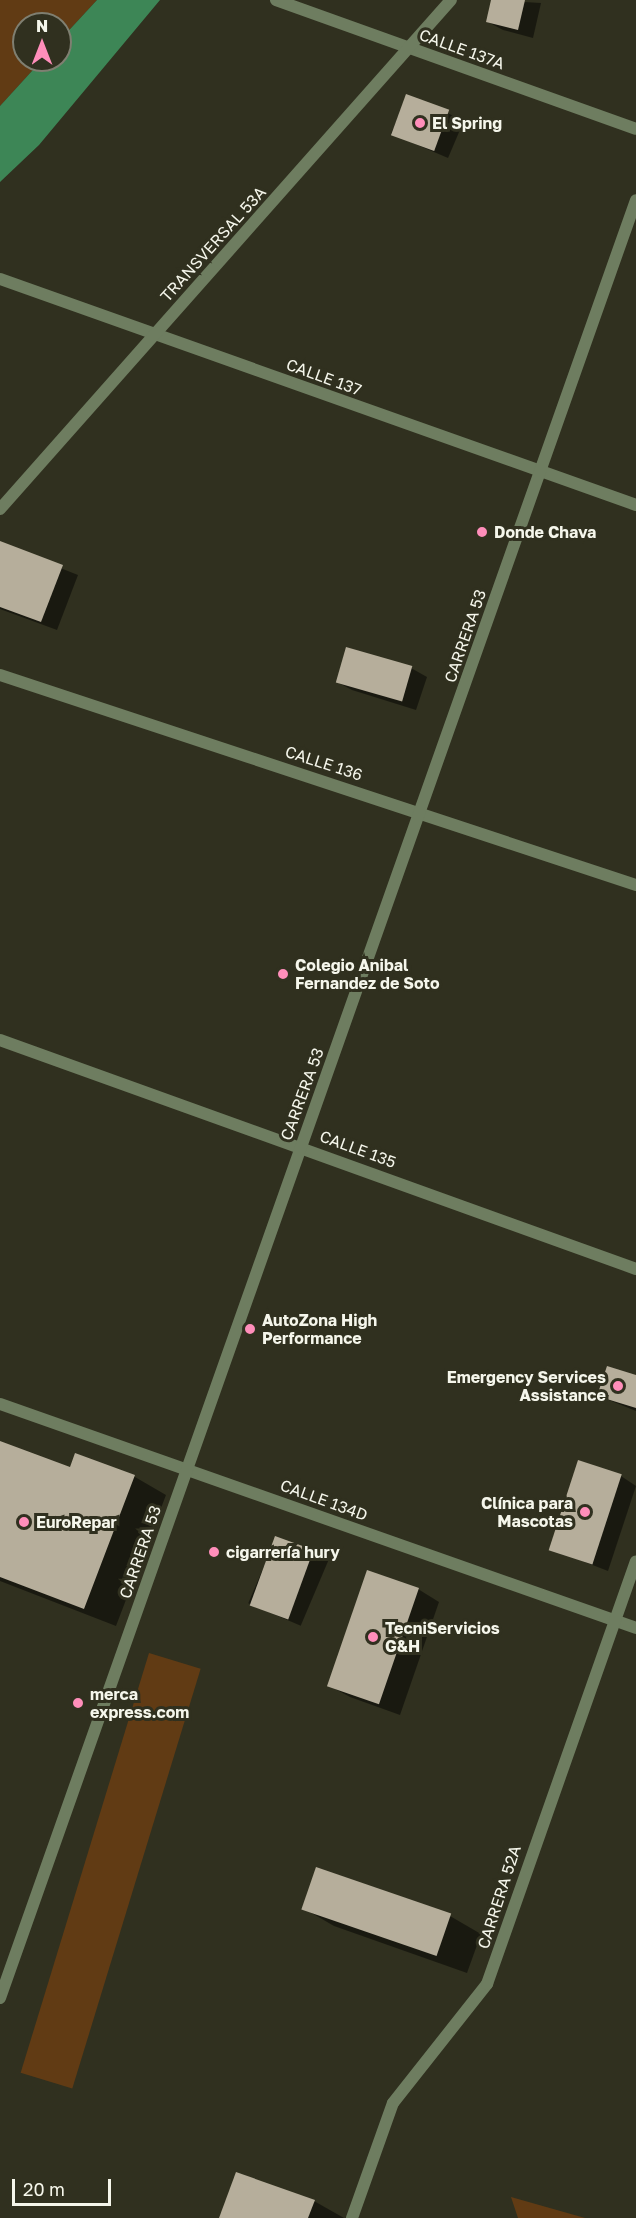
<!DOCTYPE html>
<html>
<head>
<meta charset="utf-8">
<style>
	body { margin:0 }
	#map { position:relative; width:636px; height:2218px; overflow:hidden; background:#30301f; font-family:"Golos Text",sans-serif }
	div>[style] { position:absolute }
	.green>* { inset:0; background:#613b14; transform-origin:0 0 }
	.water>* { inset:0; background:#3d8656 }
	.shadow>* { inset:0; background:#0007; transform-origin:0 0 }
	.building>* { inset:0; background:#b6ae9b; transform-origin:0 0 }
	.minor>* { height:12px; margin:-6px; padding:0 6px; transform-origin:6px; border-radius:6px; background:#6e7d60 }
	.dots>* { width:16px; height:16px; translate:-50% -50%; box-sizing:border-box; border:3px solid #30301f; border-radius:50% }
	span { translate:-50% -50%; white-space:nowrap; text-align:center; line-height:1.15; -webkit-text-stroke:6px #30301f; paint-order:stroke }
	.street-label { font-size:16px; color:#f5f6eb }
	.poi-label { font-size:16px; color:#f5f6eb; font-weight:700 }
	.left { translate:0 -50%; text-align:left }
	.right { translate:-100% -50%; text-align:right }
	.north { position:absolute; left:12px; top:12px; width:60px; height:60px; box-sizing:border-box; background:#30301f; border:2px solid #7f7f71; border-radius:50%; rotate:0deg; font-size:16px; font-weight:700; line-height:24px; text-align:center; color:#f5f6eb }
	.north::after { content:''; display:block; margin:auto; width:21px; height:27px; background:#ff8eba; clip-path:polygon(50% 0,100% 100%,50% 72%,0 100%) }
	.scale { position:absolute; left:12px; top:2179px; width:99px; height:27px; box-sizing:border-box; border:3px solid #f5f6eb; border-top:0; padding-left:8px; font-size:18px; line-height:21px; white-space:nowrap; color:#f5f6eb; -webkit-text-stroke:4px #30301f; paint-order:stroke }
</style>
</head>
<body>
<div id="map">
	<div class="green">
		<div style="clip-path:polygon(0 0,97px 0,60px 40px,60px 24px,24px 24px,24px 60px,42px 60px,0 106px)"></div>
		<div style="left:149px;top:1653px;width:54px;height:439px;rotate:17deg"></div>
		<div style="clip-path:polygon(511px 2197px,585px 2218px,518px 2218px)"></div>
	</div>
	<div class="water">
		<div style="clip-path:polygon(97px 0,160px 0,39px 145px,0 182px,0 106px,42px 60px,60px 60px,60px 40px)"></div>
	</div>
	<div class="shadow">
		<div style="clip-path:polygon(493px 0,541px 3px,533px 38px,503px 30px,488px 22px)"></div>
		<div style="left:407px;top:96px;width:62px;height:41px;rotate:23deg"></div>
		<div style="clip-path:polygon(0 544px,78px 575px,57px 630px,0 609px)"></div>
		<div style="clip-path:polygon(411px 668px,427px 677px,416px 710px,352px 690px,337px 682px)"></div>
		<div style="clip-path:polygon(636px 1377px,636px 1411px,599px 1396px)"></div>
		<div style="clip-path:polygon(0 1443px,71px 1468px,76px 1455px,135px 1477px,166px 1495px,116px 1626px,0 1581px)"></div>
		<div style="clip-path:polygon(621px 1476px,636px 1486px,608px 1571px,551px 1549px)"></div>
		<div style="left:276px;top:1538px;width:57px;height:71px;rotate:23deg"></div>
		<div style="clip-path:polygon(418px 1589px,439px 1602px,400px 1715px,350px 1697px,328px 1685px)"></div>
		<div style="clip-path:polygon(303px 1908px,450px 1916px,481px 1934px,467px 1973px,334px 1926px)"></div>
		<div style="clip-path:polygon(314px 2201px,344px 2218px,220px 2218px)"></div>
	</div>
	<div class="building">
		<div style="clip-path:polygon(491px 0,525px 0,518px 30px,486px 22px)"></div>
		<div style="left:406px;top:94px;width:46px;height:44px;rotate:20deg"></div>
		<div style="clip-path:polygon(0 541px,63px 565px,41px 622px,0 607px)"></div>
		<div style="left:346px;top:647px;width:69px;height:37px;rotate:16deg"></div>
		<div style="clip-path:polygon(607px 1366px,636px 1375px,636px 1408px,597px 1396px)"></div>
		<div style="clip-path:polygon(0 1441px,70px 1467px,75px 1453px,135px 1475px,84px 1609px,0 1577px)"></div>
		<div style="left:578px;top:1460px;width:46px;height:95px;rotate:18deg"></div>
		<div style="left:275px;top:1536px;width:41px;height:74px;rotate:20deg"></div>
		<div style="left:367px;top:1570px;width:55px;height:123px;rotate:19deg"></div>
		<div style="left:316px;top:1867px;width:143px;height:45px;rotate:19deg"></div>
		<div style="clip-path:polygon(236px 2172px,315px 2200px,308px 2218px,219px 2218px)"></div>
	</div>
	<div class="minor">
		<div style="left:276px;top:0;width:382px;rotate:19.7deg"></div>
		<div style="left:0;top:279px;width:675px;rotate:19.56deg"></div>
		<div style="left:0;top:509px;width:680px;rotate:-48.46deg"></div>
		<div style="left:0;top:675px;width:670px;rotate:18.27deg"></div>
		<div style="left:0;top:1040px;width:676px;rotate:19.8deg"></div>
		<div style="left:0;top:1404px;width:674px;rotate:19.4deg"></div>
		<div style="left:0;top:1998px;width:1907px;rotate:-70.52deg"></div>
		<div style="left:352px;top:2218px;width:122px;rotate:-70.4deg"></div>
		<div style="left:393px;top:2103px;width:152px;rotate:-51.7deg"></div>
		<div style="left:487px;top:1984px;width:448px;rotate:-70.6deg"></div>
	</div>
	<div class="dots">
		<div style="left:420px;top:123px;background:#ff8eba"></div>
		<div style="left:482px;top:532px;background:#ff8eba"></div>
		<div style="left:283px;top:974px;background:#ff8eba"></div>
		<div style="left:250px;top:1329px;background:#ff8eba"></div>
		<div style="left:618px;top:1386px;background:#ff8eba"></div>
		<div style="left:585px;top:1512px;background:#ff8eba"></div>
		<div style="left:24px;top:1522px;background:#ff8eba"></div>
		<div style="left:214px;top:1552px;background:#ff8eba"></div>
		<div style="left:373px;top:1637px;background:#ff8eba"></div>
		<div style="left:78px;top:1703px;background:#ff8eba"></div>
	</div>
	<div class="street-label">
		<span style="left:462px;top:49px;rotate:20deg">CALLE 137A</span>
		<span style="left:213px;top:244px;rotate:-48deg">TRANSVERSAL 53A</span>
		<span style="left:324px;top:377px;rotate:20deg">CALLE 137</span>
		<span style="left:465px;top:636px;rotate:-71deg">CARRERA 53</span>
		<span style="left:324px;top:763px;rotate:18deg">CALLE 136</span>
		<span style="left:302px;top:1094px;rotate:-70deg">CARRERA 53</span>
		<span style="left:358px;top:1149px;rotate:20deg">CALLE 135</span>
		<span style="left:324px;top:1500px;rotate:20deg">CALLE 134D</span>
		<span style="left:140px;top:1552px;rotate:-71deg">CARRERA 53</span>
		<span style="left:499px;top:1897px;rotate:-72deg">CARRERA 52A</span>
	</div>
	<div class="poi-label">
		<span class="left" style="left:432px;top:123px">El Spring</span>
		<span class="left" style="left:494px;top:532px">Donde Chava</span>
		<span class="left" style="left:295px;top:974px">Colegio Anibal<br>Fernandez de Soto</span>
		<span class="left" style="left:262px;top:1329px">AutoZona High<br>Performance</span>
		<span class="right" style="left:606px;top:1386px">Emergency Services<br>Assistance</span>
		<span class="right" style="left:573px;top:1512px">Clínica para<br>Mascotas</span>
		<span class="left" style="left:36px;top:1522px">EuroRepar</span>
		<span class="left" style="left:226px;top:1552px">cigarrería hury</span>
		<span class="left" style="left:385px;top:1637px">TecniServicios<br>G&amp;H</span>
		<span class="left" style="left:90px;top:1703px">merca<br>express.com</span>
	</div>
	<div class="north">N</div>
	<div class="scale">20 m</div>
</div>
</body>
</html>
